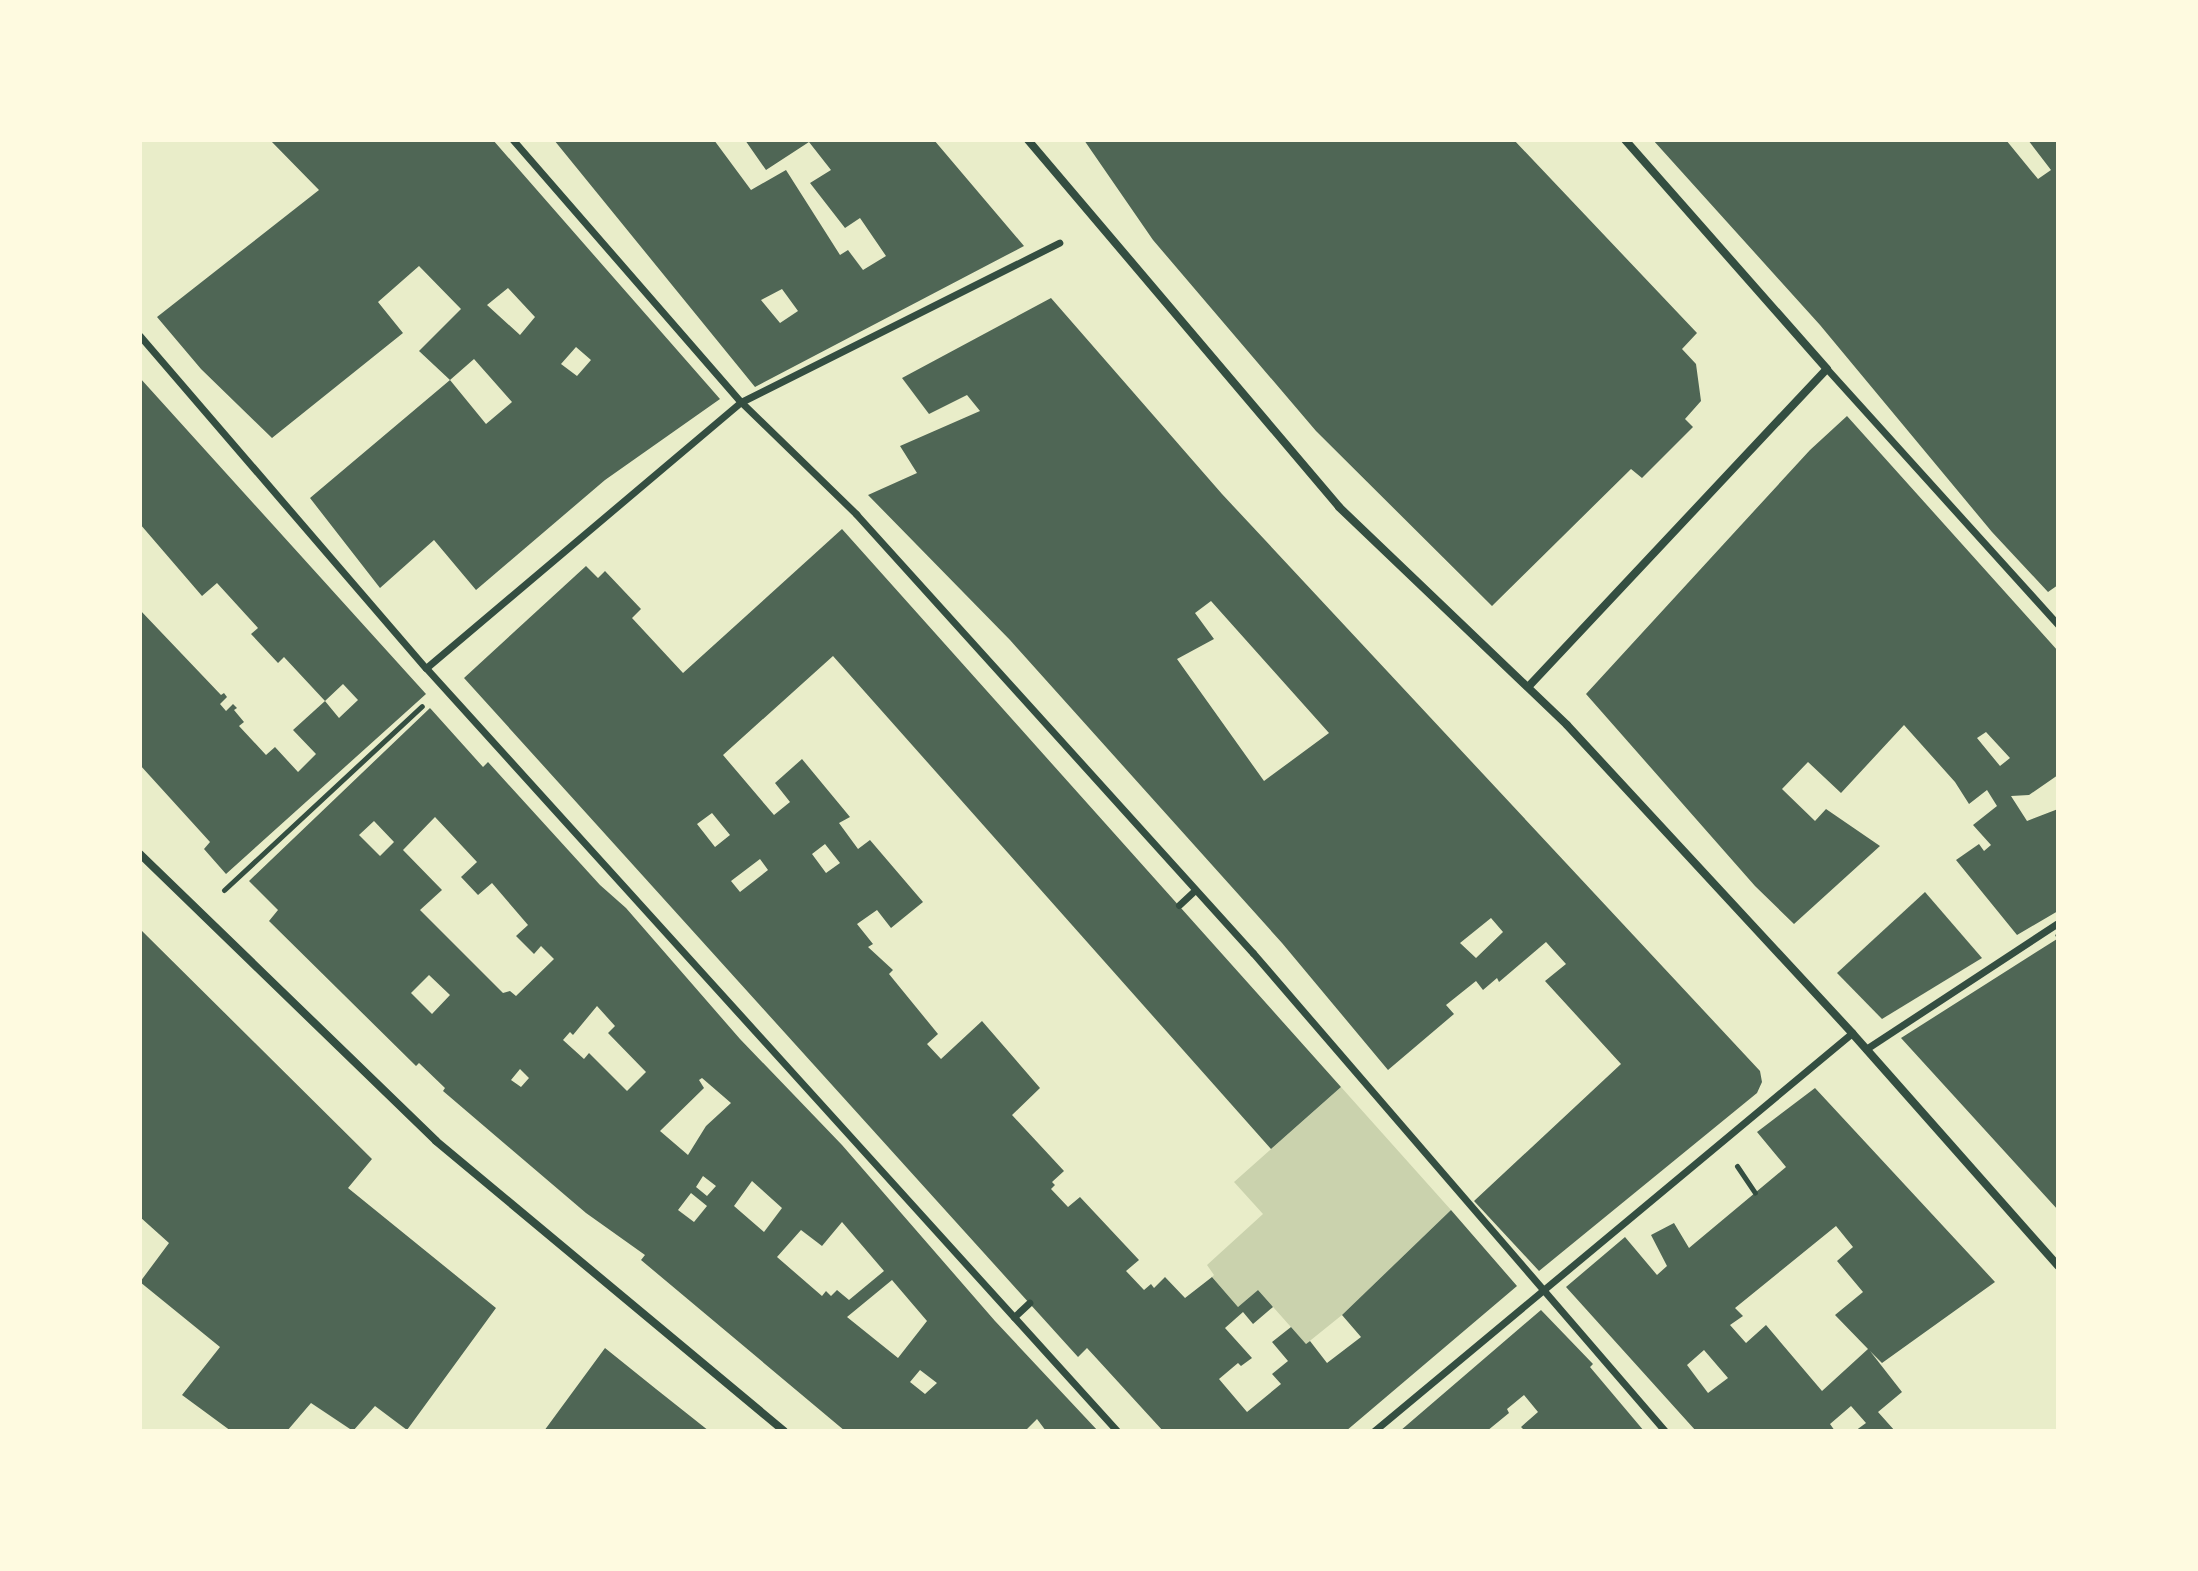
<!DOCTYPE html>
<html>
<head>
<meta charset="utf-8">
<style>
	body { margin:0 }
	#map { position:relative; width:2198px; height:1571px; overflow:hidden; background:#e9edc9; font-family:Overpass,sans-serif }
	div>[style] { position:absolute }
	.green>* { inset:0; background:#cad2ad }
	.building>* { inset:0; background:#4f6655 }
	.path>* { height:5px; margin:-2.5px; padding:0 2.5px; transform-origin:2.5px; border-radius:2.5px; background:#344e41 }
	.pedestrian>* { height:7px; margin:-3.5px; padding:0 3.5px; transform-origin:3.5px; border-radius:3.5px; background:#344e41 }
	.minor>* { height:8px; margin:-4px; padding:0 4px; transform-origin:4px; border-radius:4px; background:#344e41 }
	span { translate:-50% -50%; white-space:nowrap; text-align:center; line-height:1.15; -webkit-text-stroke:6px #fefae0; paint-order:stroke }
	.frame { position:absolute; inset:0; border:142px solid #fefae0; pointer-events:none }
</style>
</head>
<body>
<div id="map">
	<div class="green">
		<div style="clip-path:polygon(1341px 1087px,1451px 1210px,1342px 1315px,1306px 1344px,1258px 1290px,1238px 1307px,1212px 1277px,1214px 1275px,1207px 1265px,1263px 1214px,1234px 1182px)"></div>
	</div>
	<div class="building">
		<div style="clip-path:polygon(evenodd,270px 140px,493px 140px,720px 399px,605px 480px,476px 590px,434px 540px,380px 588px,310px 498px,450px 380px,486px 424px,512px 402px,474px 359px,450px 380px,419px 351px,461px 309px,419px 266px,378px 302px,403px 333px,272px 438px,201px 369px,157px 317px,319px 190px,270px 140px,508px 288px,535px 317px,520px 335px,487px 305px,508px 288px,270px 140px,576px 347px,591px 360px,577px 376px,561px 364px,576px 347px)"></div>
		<div style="clip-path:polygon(evenodd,554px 140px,714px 140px,751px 190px,786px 170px,840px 255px,848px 250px,863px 270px,886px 256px,860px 218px,845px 228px,810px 183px,831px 170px,809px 142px,766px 170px,745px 140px,934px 140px,1024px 246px,755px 387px,554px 140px,782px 289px,798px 311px,780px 323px,761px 300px,782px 289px)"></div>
		<div style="clip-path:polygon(1084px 140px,1514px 140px,1697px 333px,1682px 349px,1696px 364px,1701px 401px,1685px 419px,1693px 427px,1642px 478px,1631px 469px,1492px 606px,1316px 431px,1153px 240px)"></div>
		<div style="clip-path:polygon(1653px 140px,2006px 140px,2038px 179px,2051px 170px,2028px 140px,2058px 140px,2058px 585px,2048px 592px,1992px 532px,1820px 325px)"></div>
		<div style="clip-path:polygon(evenodd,1051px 298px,1222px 494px,1760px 1071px,1762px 1082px,1757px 1093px,1539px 1271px,1474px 1201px,1621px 1064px,1545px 981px,1566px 964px,1546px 942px,1499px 982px,1497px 978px,1483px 990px,1476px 981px,1446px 1005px,1454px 1014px,1388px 1070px,1282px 943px,1010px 640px,868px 495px,917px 473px,900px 446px,980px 411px,967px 395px,929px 414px,902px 378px,1051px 298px,1211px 601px,1329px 733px,1264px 781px,1177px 659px,1214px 639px,1195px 613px,1211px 601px,1051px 298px,1491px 918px,1503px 932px,1476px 958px,1460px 943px,1491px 918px)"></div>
		<div style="clip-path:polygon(evenodd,140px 378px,426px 694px,226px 874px,204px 849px,210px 842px,140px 765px,140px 610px,221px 695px,224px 693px,227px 697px,220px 704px,226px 711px,233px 704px,237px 708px,234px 710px,244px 722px,239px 726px,266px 755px,275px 747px,298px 772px,316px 754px,293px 730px,325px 701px,284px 657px,278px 663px,251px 634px,258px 628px,217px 583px,202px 596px,140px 524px,140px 378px,343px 684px,358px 700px,339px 718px,325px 701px,343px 684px)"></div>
		<div style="clip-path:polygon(evenodd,1847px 416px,2058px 651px,2058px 775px,2029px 795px,2011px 796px,2027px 821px,2058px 809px,2058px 911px,2017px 935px,1956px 860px,1979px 844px,1984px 851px,1991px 845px,1973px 825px,1997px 806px,1987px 790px,1969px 804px,1955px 782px,1904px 725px,1841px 793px,1808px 762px,1782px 789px,1815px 821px,1826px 809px,1880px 846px,1794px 924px,1755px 886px,1586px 694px,1810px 450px,1847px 416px,1986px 732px,2010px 758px,2000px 766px,1977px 738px,1986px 732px)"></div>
		<div style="clip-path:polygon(evenodd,842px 529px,1341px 1087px,1271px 1149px,833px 656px,723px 755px,774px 815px,790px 802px,775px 783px,802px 759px,850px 817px,839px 823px,858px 849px,870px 840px,923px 902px,891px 928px,877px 910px,857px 924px,873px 944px,868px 947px,893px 970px,889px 974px,938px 1034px,927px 1044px,941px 1059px,982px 1021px,1040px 1088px,1012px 1115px,1064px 1171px,1052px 1182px,1055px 1185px,1051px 1189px,1068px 1207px,1080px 1197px,1139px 1260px,1126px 1271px,1144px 1290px,1151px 1284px,1154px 1288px,1165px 1277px,1185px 1298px,1212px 1277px,1238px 1307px,1258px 1290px,1273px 1307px,1253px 1324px,1243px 1312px,1225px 1328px,1252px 1358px,1241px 1366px,1238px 1363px,1219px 1379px,1247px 1412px,1281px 1384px,1272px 1374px,1288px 1361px,1272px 1342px,1291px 1327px,1306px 1344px,1310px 1341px,1327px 1363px,1361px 1337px,1342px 1315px,1451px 1210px,1517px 1286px,1346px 1431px,1163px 1431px,1087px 1348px,1078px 1357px,464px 678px,586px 566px,598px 578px,605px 571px,641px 609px,632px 618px,683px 673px,842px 529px,712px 813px,730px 835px,715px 847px,697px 824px,712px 813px,842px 529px,825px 844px,840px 863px,826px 873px,812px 854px,825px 844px,842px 529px,760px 859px,768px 870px,740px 892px,731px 881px,760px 859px)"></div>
		<div style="clip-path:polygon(evenodd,430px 708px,483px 767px,488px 762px,600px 885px,626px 908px,740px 1039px,842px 1145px,995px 1321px,1098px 1431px,1046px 1431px,1037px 1419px,1025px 1431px,845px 1431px,641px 1260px,645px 1255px,586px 1213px,443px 1091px,445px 1088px,419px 1063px,416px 1066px,269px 921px,278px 910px,249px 881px,430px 708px,435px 817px,477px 862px,461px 877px,478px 895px,492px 883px,528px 925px,516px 936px,534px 954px,541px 946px,554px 959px,516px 996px,510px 991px,503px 993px,420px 910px,442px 890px,403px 850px,435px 817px,430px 708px,374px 821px,394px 842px,380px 856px,359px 835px,374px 821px,430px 708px,429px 975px,450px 995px,432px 1014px,411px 993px,429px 975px,430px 708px,597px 1006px,615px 1026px,608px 1033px,646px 1072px,627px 1091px,589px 1053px,584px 1059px,563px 1040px,570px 1032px,573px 1035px,597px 1006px,430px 708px,520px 1069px,529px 1078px,521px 1087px,511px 1080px,520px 1069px,430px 708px,702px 1078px,731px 1103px,706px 1126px,688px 1155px,660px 1131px,704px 1088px,699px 1080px,702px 1078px,430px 708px,703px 1176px,716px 1186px,707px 1196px,696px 1187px,703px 1176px,430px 708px,752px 1181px,782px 1208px,764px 1232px,734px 1206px,752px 1181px,430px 708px,691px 1193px,707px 1206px,694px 1222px,678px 1210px,691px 1193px,430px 708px,842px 1222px,884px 1271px,849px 1300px,837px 1290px,831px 1296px,826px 1291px,822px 1296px,777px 1257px,801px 1230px,822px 1246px,842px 1222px,430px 708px,892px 1280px,927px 1321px,898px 1358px,847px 1317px,892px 1280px,430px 708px,920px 1370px,937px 1383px,925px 1394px,910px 1382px,920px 1370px)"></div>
		<div style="clip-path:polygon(1925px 892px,1982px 958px,1882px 1019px,1837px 973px)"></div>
		<div style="clip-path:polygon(140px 929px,372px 1159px,348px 1188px,496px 1308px,407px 1430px,375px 1406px,353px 1431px,311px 1403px,287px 1431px,231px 1431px,182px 1395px,220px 1347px,140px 1282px,169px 1243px,140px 1217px)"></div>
		<div style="clip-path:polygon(2058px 933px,2058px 1210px,1901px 1038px,2057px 939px,2055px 935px)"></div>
		<div style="clip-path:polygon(evenodd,1815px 1088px,1995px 1282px,1882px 1363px,1870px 1351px,1902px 1392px,1878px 1412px,1895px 1431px,1855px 1431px,1866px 1423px,1851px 1406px,1830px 1424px,1835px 1431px,1696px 1431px,1566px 1287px,1625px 1237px,1657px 1275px,1667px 1266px,1651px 1235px,1674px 1223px,1689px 1248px,1786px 1167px,1757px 1132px,1815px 1088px,1836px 1226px,1853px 1247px,1837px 1261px,1863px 1292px,1835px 1315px,1868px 1349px,1822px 1391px,1766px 1325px,1746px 1343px,1730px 1325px,1743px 1316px,1735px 1308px,1836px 1226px,1815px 1088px,1704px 1350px,1728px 1378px,1708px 1393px,1687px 1365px,1704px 1350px)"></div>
		<div style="clip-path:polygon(1541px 1310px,1593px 1364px,1590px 1367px,1644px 1431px,1525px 1431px,1521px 1427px,1538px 1412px,1524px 1395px,1507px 1409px,1509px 1413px,1487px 1431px,1400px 1431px)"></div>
		<div style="clip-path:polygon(605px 1348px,656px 1389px,709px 1431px,544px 1431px)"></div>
	</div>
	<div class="path">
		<div style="left:224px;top:890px;width:270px;rotate:-42.9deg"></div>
		<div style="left:1737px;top:1166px;width:32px;rotate:56deg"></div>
	</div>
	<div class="pedestrian">
		<div style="left:513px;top:140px;width:347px;rotate:49deg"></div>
		<div style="left:741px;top:402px;width:161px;rotate:44.2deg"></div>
		<div style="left:856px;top:514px;width:592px;rotate:47.88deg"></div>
		<div style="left:1253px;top:953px;width:631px;rotate:49.24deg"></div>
		<div style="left:140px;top:336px;width:438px;rotate:49.3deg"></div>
		<div style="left:426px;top:668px;width:1029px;rotate:47.83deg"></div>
		<div style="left:1827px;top:369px;width:345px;rotate:47.9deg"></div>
		<div style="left:426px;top:668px;width:412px;rotate:-40.2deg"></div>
		<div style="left:741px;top:402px;width:356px;rotate:-26.6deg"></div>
		<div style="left:1179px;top:905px;width:22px;rotate:-43deg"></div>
		<div style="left:1866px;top:1049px;width:230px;rotate:-33.3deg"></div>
		<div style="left:1014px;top:1317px;width:21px;rotate:-43deg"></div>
		<div style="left:1374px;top:1431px;width:622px;rotate:-39.78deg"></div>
	</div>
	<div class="minor">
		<div style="left:1028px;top:140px;width:481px;rotate:49.7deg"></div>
		<div style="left:1339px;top:507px;width:315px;rotate:43.7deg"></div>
		<div style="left:1567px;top:725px;width:420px;rotate:47.2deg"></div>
		<div style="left:1852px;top:1033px;width:311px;rotate:48.5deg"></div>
		<div style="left:1529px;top:686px;width:435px;rotate:-46.8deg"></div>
		<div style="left:1827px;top:369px;width:305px;rotate:-131.4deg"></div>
		<div style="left:140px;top:854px;width:412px;rotate:44.1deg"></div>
		<div style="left:436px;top:1141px;width:453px;rotate:39.8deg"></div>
	</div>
	<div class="frame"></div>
</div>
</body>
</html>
